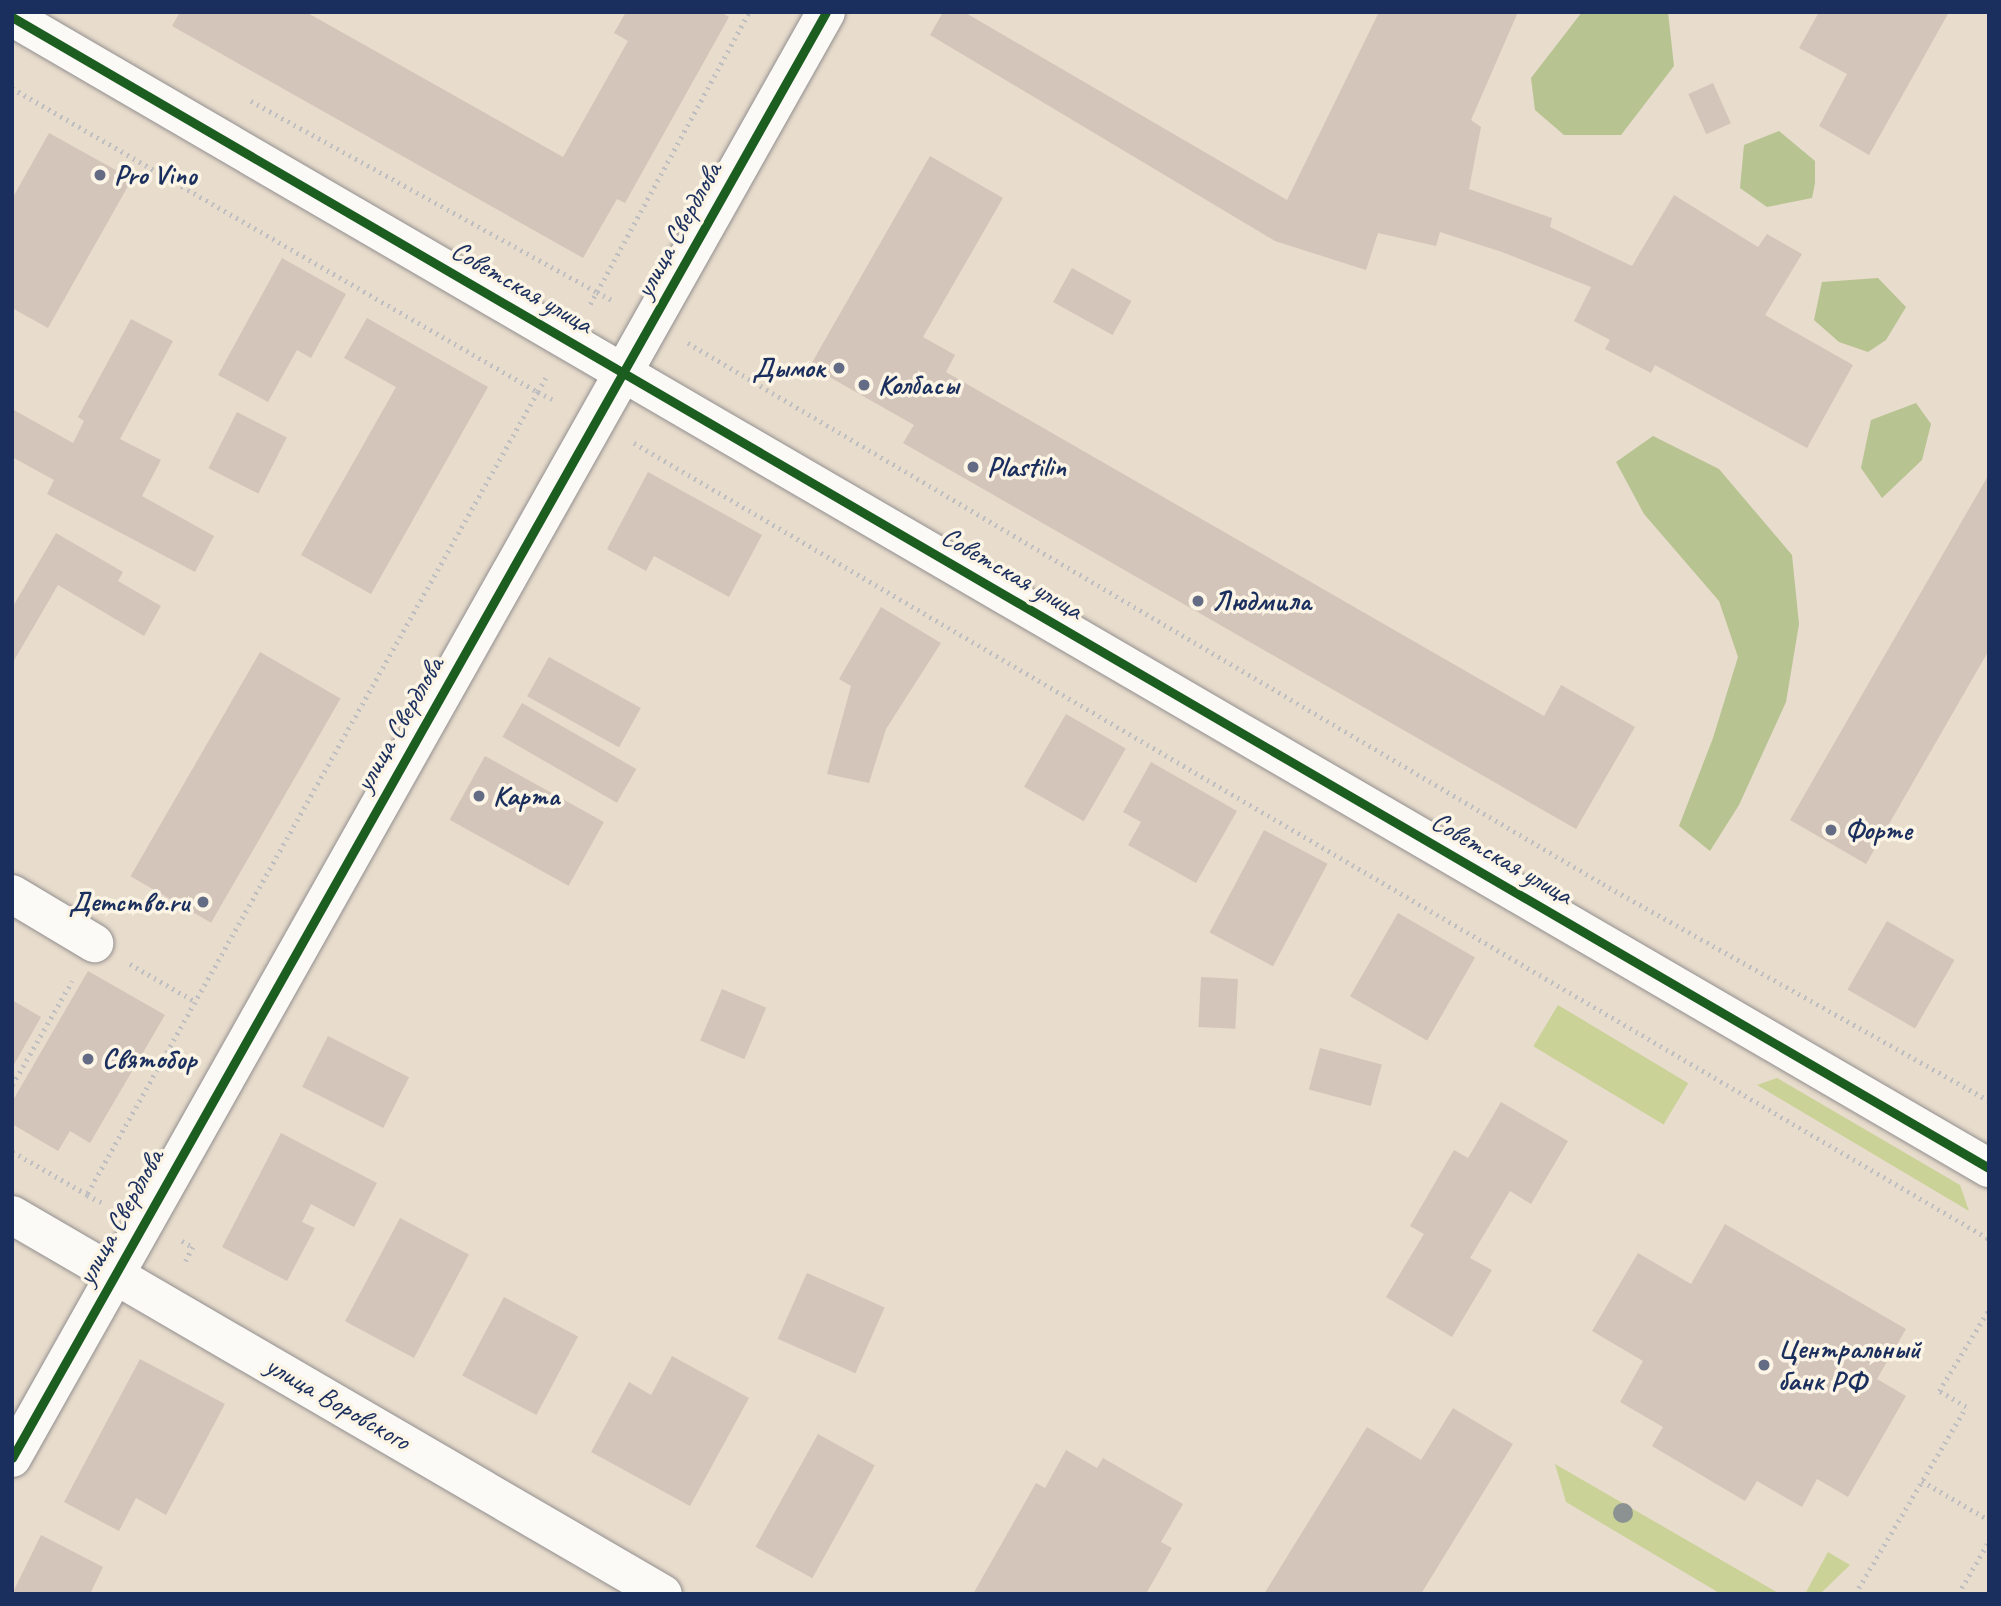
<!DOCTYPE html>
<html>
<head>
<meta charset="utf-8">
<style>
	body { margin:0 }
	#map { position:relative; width:2001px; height:1606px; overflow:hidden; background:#e8dccc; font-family:Caveat,sans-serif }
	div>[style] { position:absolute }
	.green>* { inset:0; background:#cbd298; transform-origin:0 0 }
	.forest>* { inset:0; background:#b7c391 }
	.building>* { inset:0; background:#d4c5ba; transform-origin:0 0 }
	.path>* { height:4.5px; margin-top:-2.25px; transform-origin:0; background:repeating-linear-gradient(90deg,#bfbec1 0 2px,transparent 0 7px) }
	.roads { filter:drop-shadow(0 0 2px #928f8f) drop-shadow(0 0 2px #928f8f) }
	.minor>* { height:38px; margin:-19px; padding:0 19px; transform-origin:19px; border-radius:19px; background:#fcfaf7 }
	.cycleway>* { height:9px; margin:-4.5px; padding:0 4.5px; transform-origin:4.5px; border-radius:4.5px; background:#1b5e20 }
	.trees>* { width:20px; height:20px; margin:-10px; border-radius:50%; background:#8c9292 }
	.dots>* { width:19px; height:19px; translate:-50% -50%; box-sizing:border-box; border:4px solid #fcf5e5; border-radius:50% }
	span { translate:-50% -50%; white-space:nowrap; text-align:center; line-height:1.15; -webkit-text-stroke:7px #fcf5e5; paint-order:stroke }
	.poi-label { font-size:28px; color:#1b2f5e; font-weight:700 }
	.left { translate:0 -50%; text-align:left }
	.right { translate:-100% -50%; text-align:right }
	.street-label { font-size:28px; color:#1b2f5e }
	.frame { position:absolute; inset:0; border:14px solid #1b2f5e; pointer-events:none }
</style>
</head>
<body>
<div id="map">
	<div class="green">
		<div style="left:1558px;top:1005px;width:152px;height:48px;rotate:31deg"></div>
		<div style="clip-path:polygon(1777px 1078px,1960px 1185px,1969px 1211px,1757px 1085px)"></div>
		<div style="clip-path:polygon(1555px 1464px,1780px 1594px,1721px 1594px,1566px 1502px)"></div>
		<div style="clip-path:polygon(1828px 1552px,1850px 1565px,1820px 1594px,1805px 1594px)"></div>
	</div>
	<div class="forest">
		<div style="clip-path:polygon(1582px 12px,1668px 12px,1674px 66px,1621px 135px,1564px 135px,1535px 110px,1531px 78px)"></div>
		<div style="clip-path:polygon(1779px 131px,1815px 161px,1815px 183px,1812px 198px,1767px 207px,1740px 188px,1744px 145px)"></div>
		<div style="clip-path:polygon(1878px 278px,1906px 307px,1886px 340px,1868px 352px,1839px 342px,1814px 320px,1822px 282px)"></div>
		<div style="clip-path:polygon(1916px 403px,1931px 424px,1922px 460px,1882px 498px,1861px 468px,1871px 420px)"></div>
		<div style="clip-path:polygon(1653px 436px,1719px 469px,1792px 555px,1799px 624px,1786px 702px,1739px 805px,1710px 851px,1679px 826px,1713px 738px,1738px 657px,1719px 601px,1644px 514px,1616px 462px)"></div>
	</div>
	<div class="building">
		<div style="clip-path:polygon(180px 12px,306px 12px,563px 157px,628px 41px,614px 33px,626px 12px,721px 12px,729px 17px,625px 203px,617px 199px,583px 258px,172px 26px)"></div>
		<div style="clip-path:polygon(943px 12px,964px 12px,1287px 200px,1379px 12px,1518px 12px,1471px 120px,1481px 127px,1469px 189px,1552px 218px,1550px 227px,1632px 266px,1674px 195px,1758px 247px,1767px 234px,1802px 254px,1765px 315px,1853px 365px,1807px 448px,1655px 365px,1651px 373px,1605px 349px,1610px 340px,1574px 321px,1591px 287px,1502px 252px,1440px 232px,1436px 246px,1378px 233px,1366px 270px,1275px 241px,930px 35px)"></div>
		<div style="clip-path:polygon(1819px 12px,1949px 12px,1869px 155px,1819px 126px,1847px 74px,1799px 48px)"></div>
		<div style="left:1713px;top:83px;width:44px;height:27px;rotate:66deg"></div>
		<div style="clip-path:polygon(49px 133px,132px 179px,48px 328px,12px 308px,12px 199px)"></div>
		<div style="clip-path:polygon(930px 156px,1003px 198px,923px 337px,955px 355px,946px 372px,1544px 716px,1561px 685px,1635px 727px,1576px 829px,903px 443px,914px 425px,810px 366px)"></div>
		<div style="clip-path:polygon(282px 258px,346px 294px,311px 358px,297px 350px,268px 402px,218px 375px)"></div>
		<div style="left:1072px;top:268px;width:68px;height:39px;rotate:29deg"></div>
		<div style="clip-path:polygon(367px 318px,488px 387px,371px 594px,301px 555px,396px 387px,344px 358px)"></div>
		<div style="clip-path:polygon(131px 319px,173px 341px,120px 439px,161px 460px,142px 496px,214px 536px,195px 572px,47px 494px,54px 480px,12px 457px,12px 409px,73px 443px,84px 421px,78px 417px)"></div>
		<div style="left:237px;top:412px;width:56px;height:63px;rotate:27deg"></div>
		<div style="clip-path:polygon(648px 472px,762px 535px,729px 597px,654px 556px,646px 571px,607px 549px)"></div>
		<div style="clip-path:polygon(1989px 474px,1989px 650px,1866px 864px,1790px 820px)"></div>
		<div style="clip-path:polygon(56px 533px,123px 572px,118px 581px,161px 606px,144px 636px,58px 585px,12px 664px,12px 608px)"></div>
		<div style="clip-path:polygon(881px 607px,941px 643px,886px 729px,869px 783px,827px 774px,851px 686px,839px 679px)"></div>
		<div style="left:260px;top:652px;width:93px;height:259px;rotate:30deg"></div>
		<div style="left:549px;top:657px;width:105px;height:45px;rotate:29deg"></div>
		<div style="left:522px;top:703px;width:132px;height:39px;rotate:30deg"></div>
		<div style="left:1066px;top:714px;width:69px;height:84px;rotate:30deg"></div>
		<div style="left:485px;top:756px;width:136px;height:73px;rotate:29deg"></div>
		<div style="clip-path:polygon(1151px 762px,1237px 811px,1196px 883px,1128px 845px,1141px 822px,1123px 812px)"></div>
		<div style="left:1264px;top:830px;width:72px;height:116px;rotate:28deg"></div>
		<div style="left:1398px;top:913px;width:89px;height:96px;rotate:30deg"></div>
		<div style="left:1887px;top:921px;width:78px;height:79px;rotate:30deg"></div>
		<div style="clip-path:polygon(88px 971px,165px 1015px,90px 1143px,70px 1131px,58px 1151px,12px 1124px,12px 1102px)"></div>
		<div style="left:1201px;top:977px;width:37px;height:50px;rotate:3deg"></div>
		<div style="left:722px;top:989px;width:48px;height:56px;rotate:23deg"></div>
		<div style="clip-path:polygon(12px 1000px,41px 1017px,12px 1068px)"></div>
		<div style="left:328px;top:1036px;width:91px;height:57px;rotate:27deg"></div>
		<div style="left:1320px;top:1048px;width:64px;height:43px;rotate:15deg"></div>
		<div style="clip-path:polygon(1501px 1102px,1568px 1141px,1531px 1204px,1510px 1191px,1470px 1258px,1492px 1270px,1452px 1337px,1386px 1297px,1424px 1234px,1410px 1226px,1454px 1150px,1468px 1158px)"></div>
		<div style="clip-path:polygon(281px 1133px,377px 1183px,354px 1227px,311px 1204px,302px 1222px,315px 1228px,287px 1281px,222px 1247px)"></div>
		<div style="left:400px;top:1218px;width:78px;height:117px;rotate:28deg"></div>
		<div style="clip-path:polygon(1725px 1224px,1906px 1329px,1877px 1379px,1906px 1396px,1848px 1497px,1817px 1479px,1802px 1507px,1757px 1481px,1745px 1501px,1652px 1446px,1663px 1427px,1620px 1402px,1643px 1361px,1592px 1331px,1638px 1253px,1691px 1284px)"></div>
		<div style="left:807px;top:1273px;width:85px;height:72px;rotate:24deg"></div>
		<div style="left:504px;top:1297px;width:84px;height:89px;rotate:28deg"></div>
		<div style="clip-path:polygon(672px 1356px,749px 1398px,690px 1506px,591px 1452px,629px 1382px,651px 1395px)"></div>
		<div style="clip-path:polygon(140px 1359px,225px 1404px,166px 1515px,136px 1498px,119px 1531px,64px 1502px)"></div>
		<div style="clip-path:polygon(1453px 1408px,1513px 1444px,1421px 1594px,1264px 1594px,1367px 1427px,1421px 1460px)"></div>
		<div style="left:818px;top:1434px;width:65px;height:129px;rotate:29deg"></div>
		<div style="clip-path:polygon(1066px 1450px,1097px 1468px,1103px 1458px,1183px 1504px,1161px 1542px,1172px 1548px,1146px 1594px,973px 1594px,1036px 1483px,1045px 1488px)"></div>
		<div style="clip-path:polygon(41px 1535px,103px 1567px,90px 1594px,12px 1594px)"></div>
	</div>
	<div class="path">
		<div style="left:12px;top:88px;width:608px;rotate:30.03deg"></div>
		<div style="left:538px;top:392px;width:921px;rotate:119.32deg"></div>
		<div style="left:87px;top:1195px;width:86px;rotate:-150.2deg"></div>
		<div style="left:251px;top:101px;width:395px;rotate:28.9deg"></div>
		<div style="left:597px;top:292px;width:319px;rotate:-61.5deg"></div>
		<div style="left:590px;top:304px;width:14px;rotate:-60deg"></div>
		<div style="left:597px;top:292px;width:19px;rotate:28deg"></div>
		<div style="left:688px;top:343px;width:1063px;rotate:30.59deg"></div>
		<div style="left:1603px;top:884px;width:443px;rotate:29.3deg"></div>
		<div style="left:546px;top:378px;width:16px;rotate:120deg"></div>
		<div style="left:538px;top:392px;width:20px;rotate:27deg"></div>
		<div style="left:634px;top:443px;width:1572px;rotate:30.43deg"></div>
		<div style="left:130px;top:964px;width:76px;rotate:29.9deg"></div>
		<div style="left:12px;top:1085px;width:120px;rotate:-60deg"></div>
		<div style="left:87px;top:1195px;width:20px;rotate:27deg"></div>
		<div style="left:182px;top:1241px;width:13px;rotate:29deg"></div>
		<div style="left:193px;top:1247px;width:20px;rotate:117deg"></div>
		<div style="left:1922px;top:1481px;width:78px;rotate:30.2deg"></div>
		<div style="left:1855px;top:1594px;width:217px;rotate:-59.3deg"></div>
		<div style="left:1966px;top:1407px;width:31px;rotate:-149deg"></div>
		<div style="left:1939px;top:1391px;width:96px;rotate:-58.6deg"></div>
		<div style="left:1958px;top:1594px;width:61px;rotate:-59.7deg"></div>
	</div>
	<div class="roads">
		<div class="minor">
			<div style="left:12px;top:17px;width:2288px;rotate:30.21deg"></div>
			<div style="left:12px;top:894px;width:96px;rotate:30.9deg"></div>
			<div style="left:12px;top:1215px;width:753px;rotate:30.21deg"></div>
			<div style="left:12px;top:1458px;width:1659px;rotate:-60.62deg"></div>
		</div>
	</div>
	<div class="cycleway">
		<div style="left:12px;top:17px;width:2288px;rotate:30.21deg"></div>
		<div style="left:12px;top:1458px;width:1659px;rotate:-60.62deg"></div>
	</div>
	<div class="trees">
		<div style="left:1623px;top:1513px"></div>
	</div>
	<div class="dots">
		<div style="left:100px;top:175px;background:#636c84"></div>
		<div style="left:839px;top:368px;background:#636c84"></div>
		<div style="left:864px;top:385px;background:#636c84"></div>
		<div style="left:973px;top:467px;background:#636c84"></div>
		<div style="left:1198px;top:601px;background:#636c84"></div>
		<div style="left:479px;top:796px;background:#636c84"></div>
		<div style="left:1831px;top:830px;background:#636c84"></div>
		<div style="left:203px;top:902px;background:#636c84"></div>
		<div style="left:88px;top:1059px;background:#636c84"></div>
		<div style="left:1764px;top:1365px;background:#636c84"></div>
	</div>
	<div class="poi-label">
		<span class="left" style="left:114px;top:175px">Pro Vino</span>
		<span class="right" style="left:825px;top:368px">Дымок</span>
		<span class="left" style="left:878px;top:385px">Колбасы</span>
		<span class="left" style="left:987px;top:467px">Plastilin</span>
		<span class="left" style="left:1212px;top:601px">Людмила</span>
		<span class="left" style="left:493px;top:796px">Карта</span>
		<span class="left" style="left:1845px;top:830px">Форте</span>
		<span class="right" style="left:189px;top:902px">Детство.ru</span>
		<span class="left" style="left:102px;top:1059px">Святобор</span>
		<span class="left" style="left:1778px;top:1365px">Центральный<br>банк РФ</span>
	</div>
	<div class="street-label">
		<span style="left:678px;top:230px;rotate:-61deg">улица Свердлова</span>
		<span style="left:522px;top:287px;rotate:30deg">Советская улица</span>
		<span style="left:1012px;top:573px;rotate:30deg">Советская улица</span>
		<span style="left:399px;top:724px;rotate:-60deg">улица Свердлова</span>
		<span style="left:1502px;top:858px;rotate:30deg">Советская улица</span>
		<span style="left:120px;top:1217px;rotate:-61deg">улица Свердлова</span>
		<span style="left:338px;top:1403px;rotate:30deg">улица Воровского</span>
	</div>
	<div class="frame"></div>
</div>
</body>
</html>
